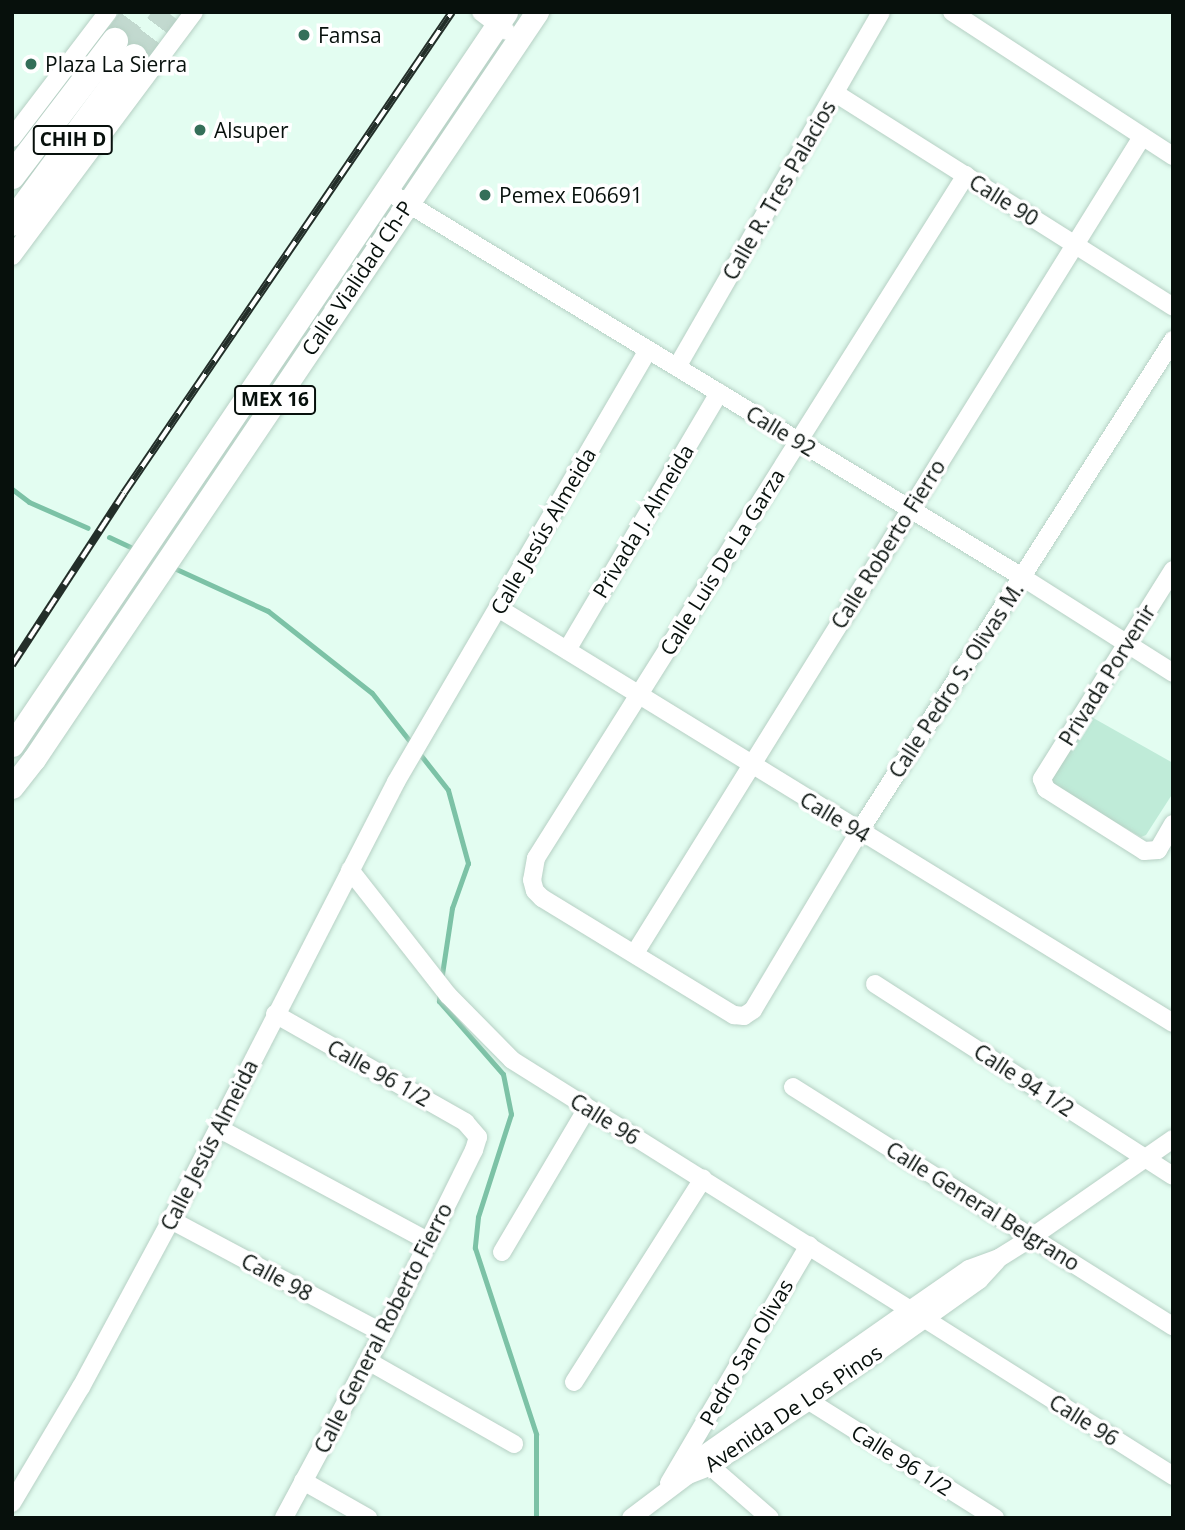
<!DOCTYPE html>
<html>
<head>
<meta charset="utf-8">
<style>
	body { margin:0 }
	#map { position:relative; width:1185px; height:1530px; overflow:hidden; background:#e3fdf1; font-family:"Open Sans",sans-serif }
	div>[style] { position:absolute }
	.green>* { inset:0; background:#bfebd8 }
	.stream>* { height:5px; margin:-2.5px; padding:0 2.5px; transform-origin:2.5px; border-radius:2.5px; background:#7cc2a6 }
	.highway-tunnel>* { height:26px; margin-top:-13px; transform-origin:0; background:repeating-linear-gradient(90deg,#c2d9cf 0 26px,transparent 0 39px) }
	.roads { filter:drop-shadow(0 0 2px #b6d0c4) drop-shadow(0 0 2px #b6d0c4) }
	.minor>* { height:18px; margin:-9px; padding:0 9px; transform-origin:9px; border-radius:9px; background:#fff }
	.major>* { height:23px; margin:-11.5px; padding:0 11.5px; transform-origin:11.5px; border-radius:11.5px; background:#fff }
	.highway>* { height:26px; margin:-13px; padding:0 13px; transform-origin:13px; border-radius:13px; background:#fff }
	.rail>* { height:8px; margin-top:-4px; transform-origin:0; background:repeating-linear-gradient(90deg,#fff 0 16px,#232e29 0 32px); box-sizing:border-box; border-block:2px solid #232e29 }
	.dots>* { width:19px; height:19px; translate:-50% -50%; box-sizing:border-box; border:4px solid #fff; border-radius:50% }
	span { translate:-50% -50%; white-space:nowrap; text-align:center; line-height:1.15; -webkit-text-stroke:7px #fff; paint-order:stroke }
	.shield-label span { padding:2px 5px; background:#fff; border:2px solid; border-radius:5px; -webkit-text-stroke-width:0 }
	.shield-label { font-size:19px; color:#07100c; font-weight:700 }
	.poi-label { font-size:21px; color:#07100c }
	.left { translate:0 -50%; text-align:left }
	.street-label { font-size:21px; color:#07100c }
	.frame { position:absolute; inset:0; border:14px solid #07100c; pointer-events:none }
</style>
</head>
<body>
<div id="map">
	<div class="green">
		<div style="clip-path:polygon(1088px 715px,1173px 763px,1173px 793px,1146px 835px,1141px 837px,1048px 783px)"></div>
	</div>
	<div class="stream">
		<div style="left:12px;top:489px;width:21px;rotate:37deg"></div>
		<div style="left:29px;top:502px;width:64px;rotate:23.8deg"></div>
		<div style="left:109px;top:537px;width:23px;rotate:25deg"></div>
		<div style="left:174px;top:568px;width:103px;rotate:24.6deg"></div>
		<div style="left:268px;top:611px;width:132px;rotate:38.3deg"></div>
		<div style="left:372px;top:693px;width:123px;rotate:51.9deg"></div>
		<div style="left:448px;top:790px;width:76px;rotate:74.7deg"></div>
		<div style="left:468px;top:863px;width:48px;rotate:109.6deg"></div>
		<div style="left:452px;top:908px;width:74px;rotate:98.6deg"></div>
		<div style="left:440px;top:991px;width:10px;rotate:96deg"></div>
		<div style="left:439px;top:1001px;width:97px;rotate:48.8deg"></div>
		<div style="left:503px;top:1074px;width:41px;rotate:78.7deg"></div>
		<div style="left:511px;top:1114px;width:108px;rotate:107.8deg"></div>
		<div style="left:478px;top:1217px;width:31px;rotate:96deg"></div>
		<div style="left:475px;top:1248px;width:196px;rotate:71.8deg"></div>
		<div style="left:536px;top:1434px;width:84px;rotate:90deg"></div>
	</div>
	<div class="highway-tunnel">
		<div style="left:115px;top:41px;width:36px;rotate:-54deg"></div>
		<div style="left:134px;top:57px;width:56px;rotate:-52.9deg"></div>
	</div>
	<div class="roads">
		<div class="minor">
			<div style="left:481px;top:12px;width:31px;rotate:37deg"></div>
			<div style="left:952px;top:12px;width:264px;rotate:33.1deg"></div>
			<div style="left:835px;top:93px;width:400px;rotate:32.3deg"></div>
			<div style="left:12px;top:138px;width:158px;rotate:-52.7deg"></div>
			<div style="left:966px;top:175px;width:807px;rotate:122.19deg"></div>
			<div style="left:536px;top:858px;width:22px;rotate:100deg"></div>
			<div style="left:532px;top:880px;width:11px;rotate:75deg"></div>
			<div style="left:535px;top:891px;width:10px;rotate:45deg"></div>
			<div style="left:542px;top:898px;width:225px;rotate:31.4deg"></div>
			<div style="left:734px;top:1015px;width:10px;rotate:6deg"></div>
			<div style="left:744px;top:1016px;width:11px;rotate:-34deg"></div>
			<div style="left:753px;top:1010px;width:207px;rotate:-59.2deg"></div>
			<div style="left:859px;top:832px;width:584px;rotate:-57.45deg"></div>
			<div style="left:387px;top:191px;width:743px;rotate:31.29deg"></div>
			<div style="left:1022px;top:577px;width:179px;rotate:32.4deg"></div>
			<div style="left:12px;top:256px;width:304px;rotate:-53.3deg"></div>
			<div style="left:677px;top:367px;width:409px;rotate:-60.1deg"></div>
			<div style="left:1173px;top:570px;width:247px;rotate:122.1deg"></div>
			<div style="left:1042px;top:779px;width:11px;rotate:68deg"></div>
			<div style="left:1046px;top:789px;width:116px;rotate:32.3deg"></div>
			<div style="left:1144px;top:851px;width:14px;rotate:-4deg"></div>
			<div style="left:1158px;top:850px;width:30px;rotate:-60deg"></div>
			<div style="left:498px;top:608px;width:792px;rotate:31.58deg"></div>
			<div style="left:567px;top:650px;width:299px;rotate:-59.4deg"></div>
			<div style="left:350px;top:870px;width:159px;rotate:51.9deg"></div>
			<div style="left:448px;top:995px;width:91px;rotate:45.4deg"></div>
			<div style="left:512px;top:1060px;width:470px;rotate:32.1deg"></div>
			<div style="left:635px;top:953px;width:961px;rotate:-58.15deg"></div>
			<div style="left:875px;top:984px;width:354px;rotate:32.8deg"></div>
			<div style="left:275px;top:1014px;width:219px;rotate:29.6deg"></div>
			<div style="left:465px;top:1122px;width:20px;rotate:49deg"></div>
			<div style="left:478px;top:1137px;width:14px;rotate:107deg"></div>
			<div style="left:474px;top:1150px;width:204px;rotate:116.4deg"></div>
			<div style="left:383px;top:1333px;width:210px;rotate:118.2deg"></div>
			<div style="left:793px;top:1087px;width:449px;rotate:32.2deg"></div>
			<div style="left:218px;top:1128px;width:238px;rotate:28.3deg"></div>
			<div style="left:171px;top:1220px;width:240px;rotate:28.1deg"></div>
			<div style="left:502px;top:1252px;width:167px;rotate:-59.4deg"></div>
			<div style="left:925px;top:1319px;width:294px;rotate:32.3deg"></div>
			<div style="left:368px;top:1361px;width:168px;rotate:29.6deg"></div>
			<div style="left:574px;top:1382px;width:241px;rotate:-57.6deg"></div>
			<div style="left:809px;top:1401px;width:220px;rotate:32.2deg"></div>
			<div style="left:701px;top:1458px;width:91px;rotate:41deg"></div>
			<div style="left:688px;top:1475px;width:22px;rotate:-56deg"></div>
			<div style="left:700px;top:1457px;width:256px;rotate:-35deg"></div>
			<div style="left:910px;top:1310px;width:72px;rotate:-34.8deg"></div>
			<div style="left:969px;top:1269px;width:32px;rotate:-20deg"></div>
			<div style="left:999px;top:1258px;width:39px;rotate:-32deg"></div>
			<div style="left:1032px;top:1237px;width:172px;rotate:-34.8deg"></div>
			<div style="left:303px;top:1481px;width:75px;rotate:29.6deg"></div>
			<div style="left:669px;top:1483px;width:276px;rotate:-59.5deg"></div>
			<div style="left:12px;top:1503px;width:135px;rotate:-59.3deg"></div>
			<div style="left:81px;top:1387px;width:190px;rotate:-61.7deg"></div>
			<div style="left:171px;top:1220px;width:492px;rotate:-62.8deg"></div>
			<div style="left:396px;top:782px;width:500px;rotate:-59.74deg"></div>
			<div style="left:631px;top:1518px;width:71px;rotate:-37deg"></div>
			<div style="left:688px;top:1475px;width:22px;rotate:-21deg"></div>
			<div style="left:709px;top:1467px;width:120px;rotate:-33.4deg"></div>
			<div style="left:809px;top:1401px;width:209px;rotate:-35.4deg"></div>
			<div style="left:979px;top:1280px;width:26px;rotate:-47deg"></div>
		</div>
		<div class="major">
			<div style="left:12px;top:745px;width:884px;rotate:-56.02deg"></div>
			<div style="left:12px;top:787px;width:36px;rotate:-52deg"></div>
			<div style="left:34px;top:759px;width:901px;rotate:-56.05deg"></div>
		</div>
		<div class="highway">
			<div style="left:12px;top:176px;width:170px;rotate:-52.7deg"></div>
			<div style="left:12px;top:223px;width:206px;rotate:-53.7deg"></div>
		</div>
	</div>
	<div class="rail">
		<div style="left:12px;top:665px;width:205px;rotate:-56.9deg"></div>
		<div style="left:124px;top:493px;width:582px;rotate:-55.71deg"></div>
	</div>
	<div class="dots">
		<div style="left:304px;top:35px;background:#346f59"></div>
		<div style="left:31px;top:64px;background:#346f59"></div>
		<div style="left:200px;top:130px;background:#346f59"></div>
		<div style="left:485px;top:195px;background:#346f59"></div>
	</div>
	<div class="shield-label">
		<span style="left:73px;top:140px">CHIH D</span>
		<span style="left:275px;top:400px">MEX 16</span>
	</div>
	<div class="poi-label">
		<span class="left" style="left:318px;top:35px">Famsa</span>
		<span class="left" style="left:45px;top:64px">Plaza La Sierra</span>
		<span class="left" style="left:214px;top:130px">Alsuper</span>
		<span class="left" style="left:499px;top:195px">Pemex E06691</span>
	</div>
	<div class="street-label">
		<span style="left:779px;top:190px;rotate:-60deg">Calle R. Tres Palacios</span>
		<span style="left:1004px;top:200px;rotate:32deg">Calle 90</span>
		<span style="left:357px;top:278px;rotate:-56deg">Calle Vialidad Ch-P</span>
		<span style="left:781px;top:431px;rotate:31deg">Calle 92</span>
		<span style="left:643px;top:521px;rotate:-59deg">Privada J. Almeida</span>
		<span style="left:543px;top:531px;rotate:-60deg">Calle Jesús Almeida</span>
		<span style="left:888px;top:544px;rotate:-58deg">Calle Roberto Fierro</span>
		<span style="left:722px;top:562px;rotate:-58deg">Calle Luis De La Garza</span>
		<span style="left:1107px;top:675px;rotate:-58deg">Privada Porvenir</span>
		<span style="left:956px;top:680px;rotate:-57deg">Calle Pedro S. Olivas M.</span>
		<span style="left:835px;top:817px;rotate:31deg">Calle 94</span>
		<span style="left:379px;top:1073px;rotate:29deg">Calle 96 1/2</span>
		<span style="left:1024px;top:1080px;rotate:33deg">Calle 94 1/2</span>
		<span style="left:605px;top:1119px;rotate:32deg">Calle 96</span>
		<span style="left:209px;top:1145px;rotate:-63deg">Calle Jesús Almeida</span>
		<span style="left:983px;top:1206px;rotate:32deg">Calle General Belgrano</span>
		<span style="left:277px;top:1277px;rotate:28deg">Calle 98</span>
		<span style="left:383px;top:1328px;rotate:-63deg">Calle General Roberto Fierro</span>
		<span style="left:746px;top:1352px;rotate:-60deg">Pedro San Olivas</span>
		<span style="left:793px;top:1408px;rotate:-34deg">Avenida De Los Pinos</span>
		<span style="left:1084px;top:1420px;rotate:32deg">Calle 96</span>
		<span style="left:902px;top:1460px;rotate:32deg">Calle 96 1/2</span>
	</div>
	<div class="frame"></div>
</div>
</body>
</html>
